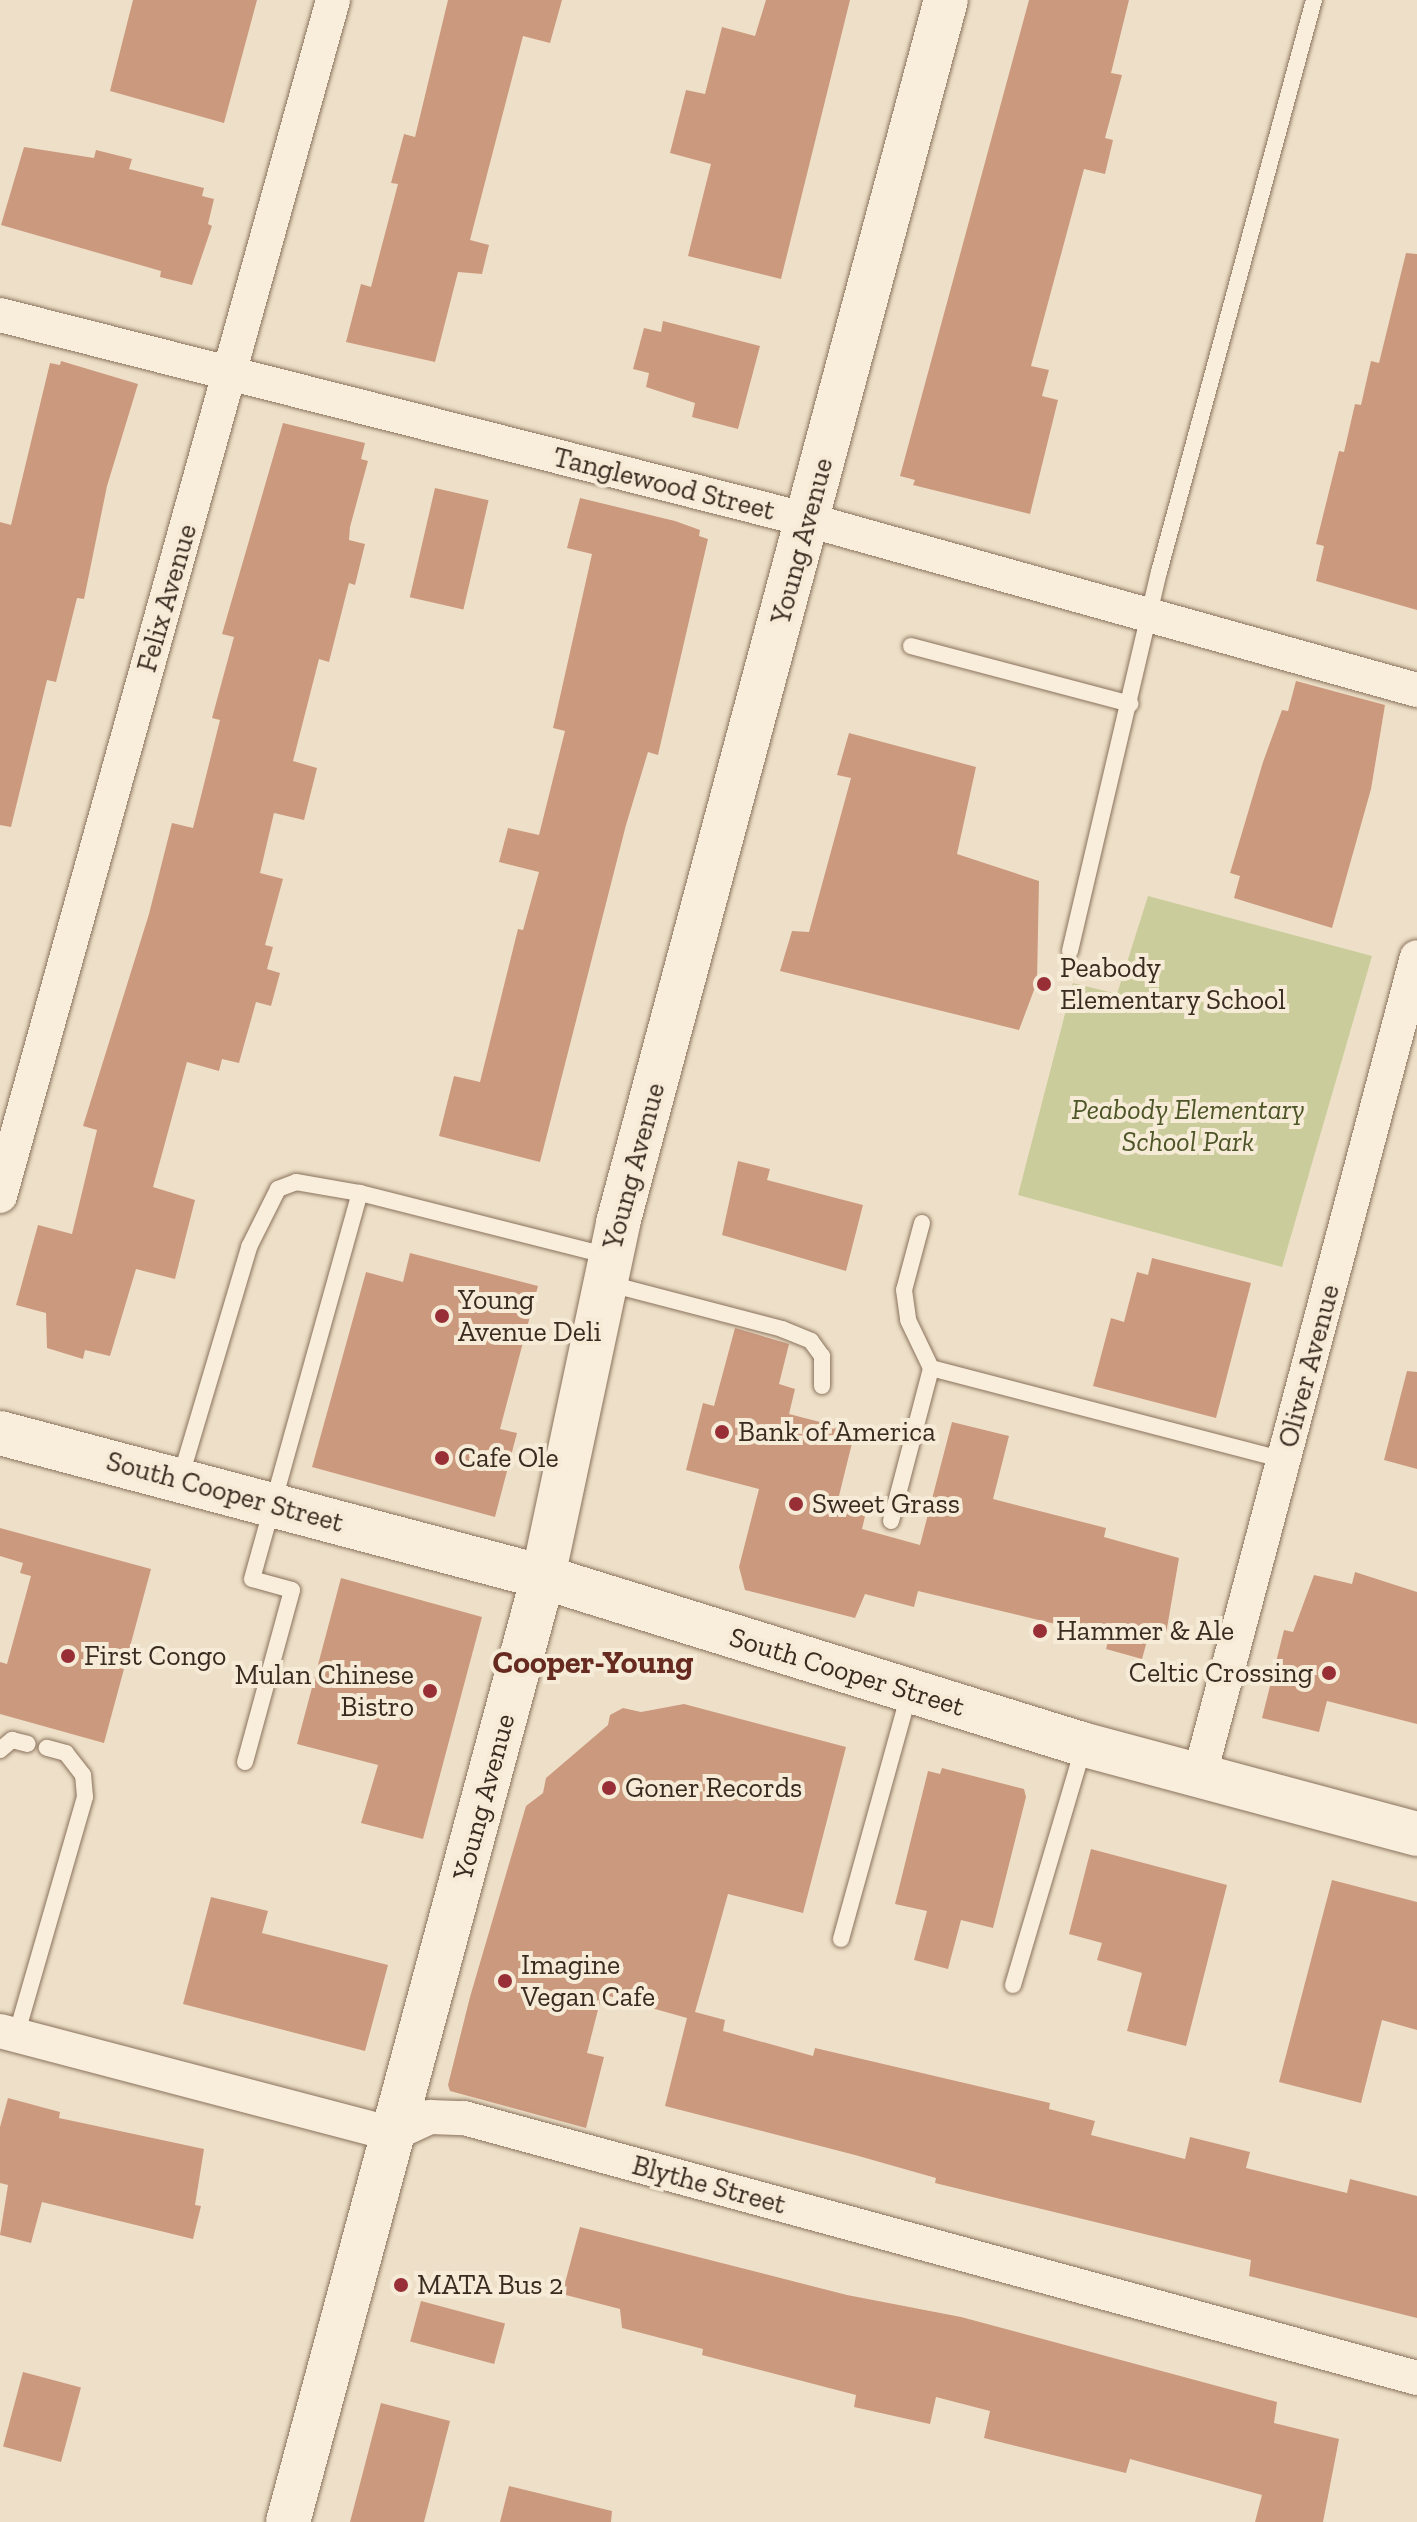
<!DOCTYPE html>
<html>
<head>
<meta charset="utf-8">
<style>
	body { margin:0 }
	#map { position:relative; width:1417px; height:2522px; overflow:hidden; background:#eee0c8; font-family:"Zilla Slab",serif }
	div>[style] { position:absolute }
	.green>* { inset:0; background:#cacc9b }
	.building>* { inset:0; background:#cb997e; transform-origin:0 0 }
	.roads { filter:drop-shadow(0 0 2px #8a725d) drop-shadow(0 0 2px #8a725d) }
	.lane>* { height:16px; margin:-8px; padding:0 8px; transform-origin:8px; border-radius:8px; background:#f9eedb }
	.street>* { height:34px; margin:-17px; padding:0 17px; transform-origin:17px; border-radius:17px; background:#f9eedb }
	.secondary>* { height:44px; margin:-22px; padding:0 22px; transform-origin:22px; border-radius:22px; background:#f9eedb }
	.dots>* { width:22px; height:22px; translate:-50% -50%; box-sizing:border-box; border:4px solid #f5ebd7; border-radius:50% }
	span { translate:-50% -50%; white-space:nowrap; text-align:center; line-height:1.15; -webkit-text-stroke:8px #f5ebd7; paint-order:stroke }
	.street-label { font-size:28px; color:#3a2b20 }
	.poi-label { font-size:28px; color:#3a2b20 }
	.left { translate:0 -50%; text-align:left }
	.right { translate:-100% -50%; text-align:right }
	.park-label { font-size:28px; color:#4e5627; font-style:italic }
	.quarter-label { font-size:32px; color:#662a20; font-weight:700 }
</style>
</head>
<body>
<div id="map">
	<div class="green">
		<div style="clip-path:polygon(1148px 896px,1372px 956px,1282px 1267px,1018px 1195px,1073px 983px,1117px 994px)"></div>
	</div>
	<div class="building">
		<div style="clip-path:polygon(133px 0,257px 0,224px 123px,110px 91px)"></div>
		<div style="clip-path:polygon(448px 0,562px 0,550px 43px,523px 36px,470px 240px,489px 245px,482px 274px,458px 272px,435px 362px,346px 342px,361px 284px,371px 287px,398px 184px,391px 183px,404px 134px,415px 137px)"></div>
		<div style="clip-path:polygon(766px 0,850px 0,781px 279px,688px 256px,711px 164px,670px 153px,686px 90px,705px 94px,722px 27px,755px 36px)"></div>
		<div style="clip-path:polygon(1029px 0,1129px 0,1111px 73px,1122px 75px,1105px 138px,1113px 140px,1105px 174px,1084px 169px,1031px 366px,1049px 370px,1042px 396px,1058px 400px,1030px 514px,913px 485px,915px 480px,900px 476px)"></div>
		<div style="clip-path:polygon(24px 147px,94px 158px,96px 150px,132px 159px,129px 169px,204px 188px,202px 196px,214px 199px,208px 224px,212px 226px,192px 285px,160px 277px,161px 271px,1px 225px)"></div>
		<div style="clip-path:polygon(1406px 253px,1417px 254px,1417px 610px,1316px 581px,1324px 546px,1316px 544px,1339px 451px,1344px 452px,1355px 404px,1361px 405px,1371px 361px,1379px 363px)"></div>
		<div style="clip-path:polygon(663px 321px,760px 346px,738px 429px,692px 417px,695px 403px,646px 387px,649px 373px,633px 369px,644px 328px,661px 332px)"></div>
		<div style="clip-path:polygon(61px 361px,138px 384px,107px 486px,84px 599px,77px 598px,56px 682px,47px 680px,11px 827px,0 825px,0 522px,11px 525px,50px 363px,60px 365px)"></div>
		<div style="clip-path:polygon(283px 423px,365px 443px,361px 459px,368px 461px,350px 527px,349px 540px,365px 544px,355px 585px,349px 583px,329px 662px,319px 659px,293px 761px,317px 768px,304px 820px,274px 813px,260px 873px,283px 879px,265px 945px,273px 947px,267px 969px,280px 973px,271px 1006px,256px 1002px,239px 1063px,222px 1059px,219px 1071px,187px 1062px,153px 1187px,195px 1200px,175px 1279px,136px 1269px,110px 1356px,85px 1350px,83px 1359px,47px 1348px,46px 1313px,16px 1305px,38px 1225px,72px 1234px,97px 1130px,83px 1126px,149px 914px,172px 823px,193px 828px,220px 720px,212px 718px,234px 637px,222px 634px)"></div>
		<div style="left:435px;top:488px;width:55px;height:112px;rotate:13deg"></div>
		<div style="clip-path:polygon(580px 498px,675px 521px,700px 530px,699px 536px,708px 539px,658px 755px,648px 752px,626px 825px,540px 1162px,439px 1136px,454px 1076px,480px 1082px,518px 929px,523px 930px,539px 872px,499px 862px,508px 828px,539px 835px,565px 731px,553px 728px,592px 554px,567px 548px)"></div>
		<div style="clip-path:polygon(1296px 681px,1385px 705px,1371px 789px,1332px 928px,1234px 898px,1240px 876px,1230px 873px,1263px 762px,1282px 710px,1288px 711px)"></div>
		<div style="clip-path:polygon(849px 733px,976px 767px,957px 854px,1039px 881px,1037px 982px,1019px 1030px,780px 971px,792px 931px,809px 932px,851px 778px,837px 775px)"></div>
		<div style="clip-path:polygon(738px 1161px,770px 1169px,767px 1180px,863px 1205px,846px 1271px,722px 1235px)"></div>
		<div style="clip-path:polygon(410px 1253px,538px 1286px,500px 1429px,517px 1433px,495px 1517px,312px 1467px,366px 1272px,403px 1282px)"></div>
		<div style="clip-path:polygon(1152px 1258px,1251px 1283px,1216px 1418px,1093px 1386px,1111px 1318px,1124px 1322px,1137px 1272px,1148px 1275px)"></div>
		<div style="clip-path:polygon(735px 1328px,789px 1344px,779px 1384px,795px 1389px,789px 1414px,855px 1431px,837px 1504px,866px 1512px,862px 1529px,920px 1545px,952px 1422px,1009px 1436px,993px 1499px,1106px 1528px,1104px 1537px,1179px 1558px,1166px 1634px,1160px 1633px,1157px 1644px,1147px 1641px,1142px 1659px,1106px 1649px,1109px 1637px,918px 1591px,914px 1607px,865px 1594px,855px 1618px,745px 1590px,739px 1567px,759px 1489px,686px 1470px,703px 1403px,714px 1406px)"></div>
		<div style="clip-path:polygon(1407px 1371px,1417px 1372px,1417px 1469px,1384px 1460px)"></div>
		<div style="clip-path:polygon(0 1528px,151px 1569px,104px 1743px,0 1714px,0 1662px,7px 1664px,31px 1576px,20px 1573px,23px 1563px,0 1556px)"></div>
		<div style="clip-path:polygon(1355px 1572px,1417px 1592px,1417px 1724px,1327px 1701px,1319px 1732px,1262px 1718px,1284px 1630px,1293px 1632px,1314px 1575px,1352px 1584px)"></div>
		<div style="clip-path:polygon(341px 1578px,482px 1617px,423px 1839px,361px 1823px,378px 1765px,297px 1744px)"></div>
		<div style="clip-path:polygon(684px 1704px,846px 1747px,803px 1913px,728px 1894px,695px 2012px,725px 2020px,723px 2031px,813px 2056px,815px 2048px,1050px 2103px,1049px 2109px,1095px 2121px,1091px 2135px,1185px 2159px,1190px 2137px,1250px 2152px,1246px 2168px,1347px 2193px,1350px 2179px,1417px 2196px,1417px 2318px,1249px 2276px,1251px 2260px,935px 2183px,936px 2178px,855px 2155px,665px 2106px,687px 2018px,602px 1994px,587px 2053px,604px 2057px,586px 2128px,450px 2091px,448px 2085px,470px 1997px,526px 1806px,543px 1793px,546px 1778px,608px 1725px,610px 1715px,623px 1708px,641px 1712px)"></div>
		<div style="clip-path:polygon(942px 1768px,1024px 1789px,1026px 1797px,993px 1928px,961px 1920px,948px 1969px,914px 1960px,927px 1911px,895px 1904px,928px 1771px,940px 1774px)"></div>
		<div style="clip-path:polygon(1091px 1849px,1227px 1885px,1186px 2046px,1127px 2031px,1142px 1973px,1097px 1960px,1102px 1943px,1069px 1934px)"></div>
		<div style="clip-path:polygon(1332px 1880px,1417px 1902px,1417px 2030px,1382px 2020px,1361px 2103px,1279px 2082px)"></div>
		<div style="clip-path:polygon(211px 1897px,268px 1911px,262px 1933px,388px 1965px,365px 2051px,183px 2004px)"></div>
		<div style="clip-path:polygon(8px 2098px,60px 2112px,59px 2118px,204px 2149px,195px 2205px,201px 2206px,193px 2239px,42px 2202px,31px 2243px,0 2235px,8px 2185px,0 2183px,0 2127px)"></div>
		<div style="clip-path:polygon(580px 2227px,847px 2295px,961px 2317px,1277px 2402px,1274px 2423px,1339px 2439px,1323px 2522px,1255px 2522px,1262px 2495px,1130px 2459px,1126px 2473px,984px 2438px,990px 2411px,936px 2397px,930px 2424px,854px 2407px,856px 2395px,702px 2355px,703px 2349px,622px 2328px,620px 2309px,562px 2294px)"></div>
		<div style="left:421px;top:2301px;width:87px;height:42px;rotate:15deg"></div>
		<div style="left:23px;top:2372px;width:60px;height:77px;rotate:15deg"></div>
		<div style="clip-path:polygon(381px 2403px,450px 2421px,424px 2522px,350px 2522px)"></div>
		<div style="clip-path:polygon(509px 2486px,612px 2511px,611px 2522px,500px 2522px)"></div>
	</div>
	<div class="roads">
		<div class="lane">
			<div style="left:911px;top:646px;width:227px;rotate:14.8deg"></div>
			<div style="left:1070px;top:951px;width:389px;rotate:-76.8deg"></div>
			<div style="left:1159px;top:572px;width:593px;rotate:-74.84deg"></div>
			<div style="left:922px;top:1223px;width:69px;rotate:105deg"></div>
			<div style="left:904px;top:1290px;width:30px;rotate:82deg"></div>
			<div style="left:908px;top:1320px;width:53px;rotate:64.4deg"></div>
			<div style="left:606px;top:1283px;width:182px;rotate:14.6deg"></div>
			<div style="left:782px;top:1329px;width:31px;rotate:22deg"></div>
			<div style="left:811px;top:1341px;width:19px;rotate:54deg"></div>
			<div style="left:822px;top:1356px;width:30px;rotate:90deg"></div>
			<div style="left:180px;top:1479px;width:242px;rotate:-73.4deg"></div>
			<div style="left:249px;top:1247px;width:65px;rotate:-63.4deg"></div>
			<div style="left:278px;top:1189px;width:19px;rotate:-21deg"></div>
			<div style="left:296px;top:1182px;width:65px;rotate:9.8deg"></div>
			<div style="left:360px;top:1193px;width:257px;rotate:14.2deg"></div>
			<div style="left:891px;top:1521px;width:158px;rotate:-75.3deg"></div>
			<div style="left:931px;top:1368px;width:365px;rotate:14.6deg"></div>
			<div style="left:0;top:1750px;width:16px;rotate:-40deg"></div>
			<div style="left:12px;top:1740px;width:16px;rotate:14deg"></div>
			<div style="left:245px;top:1762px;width:178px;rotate:-74.7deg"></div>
			<div style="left:292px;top:1590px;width:41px;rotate:-164.6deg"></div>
			<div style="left:252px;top:1579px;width:401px;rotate:-74.4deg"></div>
			<div style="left:841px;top:1939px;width:255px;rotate:-74.5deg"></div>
			<div style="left:1013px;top:1985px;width:249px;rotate:-73.5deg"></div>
			<div style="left:16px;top:2036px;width:249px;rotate:-73.9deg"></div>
			<div style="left:85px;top:1797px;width:22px;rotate:-95deg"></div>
			<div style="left:83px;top:1775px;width:28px;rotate:-128deg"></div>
			<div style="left:66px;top:1753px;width:20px;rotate:-165deg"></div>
		</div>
		<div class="street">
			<div style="left:0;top:315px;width:834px;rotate:14.24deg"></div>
			<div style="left:808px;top:520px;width:632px;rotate:15.6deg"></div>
			<div style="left:0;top:1196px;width:1241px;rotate:-74.44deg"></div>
			<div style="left:1200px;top:1774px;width:845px;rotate:-75.13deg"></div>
			<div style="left:0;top:2031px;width:406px;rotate:14.7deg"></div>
			<div style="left:393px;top:2134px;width:41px;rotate:-24.7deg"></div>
			<div style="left:430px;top:2117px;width:34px;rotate:2deg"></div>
			<div style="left:464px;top:2118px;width:988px;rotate:15.26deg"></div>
		</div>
		<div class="secondary">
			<div style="left:0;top:1433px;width:562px;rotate:14.85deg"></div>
			<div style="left:543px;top:1577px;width:567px;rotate:17.22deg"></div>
			<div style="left:1085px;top:1745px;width:344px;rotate:15deg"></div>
			<div style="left:288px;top:2522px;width:979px;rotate:-74.9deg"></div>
			<div style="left:543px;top:1577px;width:362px;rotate:-78deg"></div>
			<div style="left:618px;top:1223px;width:1266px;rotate:-74.99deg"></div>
		</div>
	</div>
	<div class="dots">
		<div style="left:1044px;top:984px;background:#982e36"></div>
		<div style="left:442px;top:1316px;background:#982e36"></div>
		<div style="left:722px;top:1432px;background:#982e36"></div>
		<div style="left:442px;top:1458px;background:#982e36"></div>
		<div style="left:796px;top:1504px;background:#982e36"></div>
		<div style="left:1040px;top:1631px;background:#982e36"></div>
		<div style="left:68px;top:1656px;background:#982e36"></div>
		<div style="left:1329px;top:1673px;background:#982e36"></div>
		<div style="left:430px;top:1691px;background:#982e36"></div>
		<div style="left:609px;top:1788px;background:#982e36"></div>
		<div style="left:505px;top:1981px;background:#982e36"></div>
		<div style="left:401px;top:2285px;background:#982e36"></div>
	</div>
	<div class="street-label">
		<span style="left:664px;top:484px;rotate:14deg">Tanglewood Street</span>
		<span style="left:802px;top:541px;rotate:-75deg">Young Avenue</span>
		<span style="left:167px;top:598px;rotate:-74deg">Felix Avenue</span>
		<span style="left:634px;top:1166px;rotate:-75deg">Young Avenue</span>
		<span style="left:1309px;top:1366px;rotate:-75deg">Oliver Avenue</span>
		<span style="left:225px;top:1492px;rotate:15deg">South Cooper Street</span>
		<span style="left:847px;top:1672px;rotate:17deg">South Cooper Street</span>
		<span style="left:484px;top:1797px;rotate:-75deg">Young Avenue</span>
		<span style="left:709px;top:2185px;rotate:15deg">Blythe Street</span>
	</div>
	<div class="poi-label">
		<span class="left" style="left:1060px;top:984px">Peabody<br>Elementary School</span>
		<span class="left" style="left:458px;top:1316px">Young<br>Avenue Deli</span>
		<span class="left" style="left:738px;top:1432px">Bank of America</span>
		<span class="left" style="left:458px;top:1458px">Cafe Ole</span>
		<span class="left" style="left:812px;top:1504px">Sweet Grass</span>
		<span class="left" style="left:1056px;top:1631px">Hammer &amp; Ale</span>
		<span class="left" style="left:84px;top:1656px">First Congo</span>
		<span class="right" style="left:1313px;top:1673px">Celtic Crossing</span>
		<span class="right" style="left:414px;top:1691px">Mulan Chinese<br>Bistro</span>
		<span class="left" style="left:625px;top:1788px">Goner Records</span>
		<span class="left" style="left:521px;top:1981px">Imagine<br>Vegan Cafe</span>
		<span class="left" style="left:417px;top:2285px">MATA Bus 2</span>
	</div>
	<div class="park-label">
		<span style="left:1188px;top:1126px">Peabody Elementary<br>School Park</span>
	</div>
	<div class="quarter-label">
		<span style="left:593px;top:1662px">Cooper-Young</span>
	</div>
</div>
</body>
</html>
